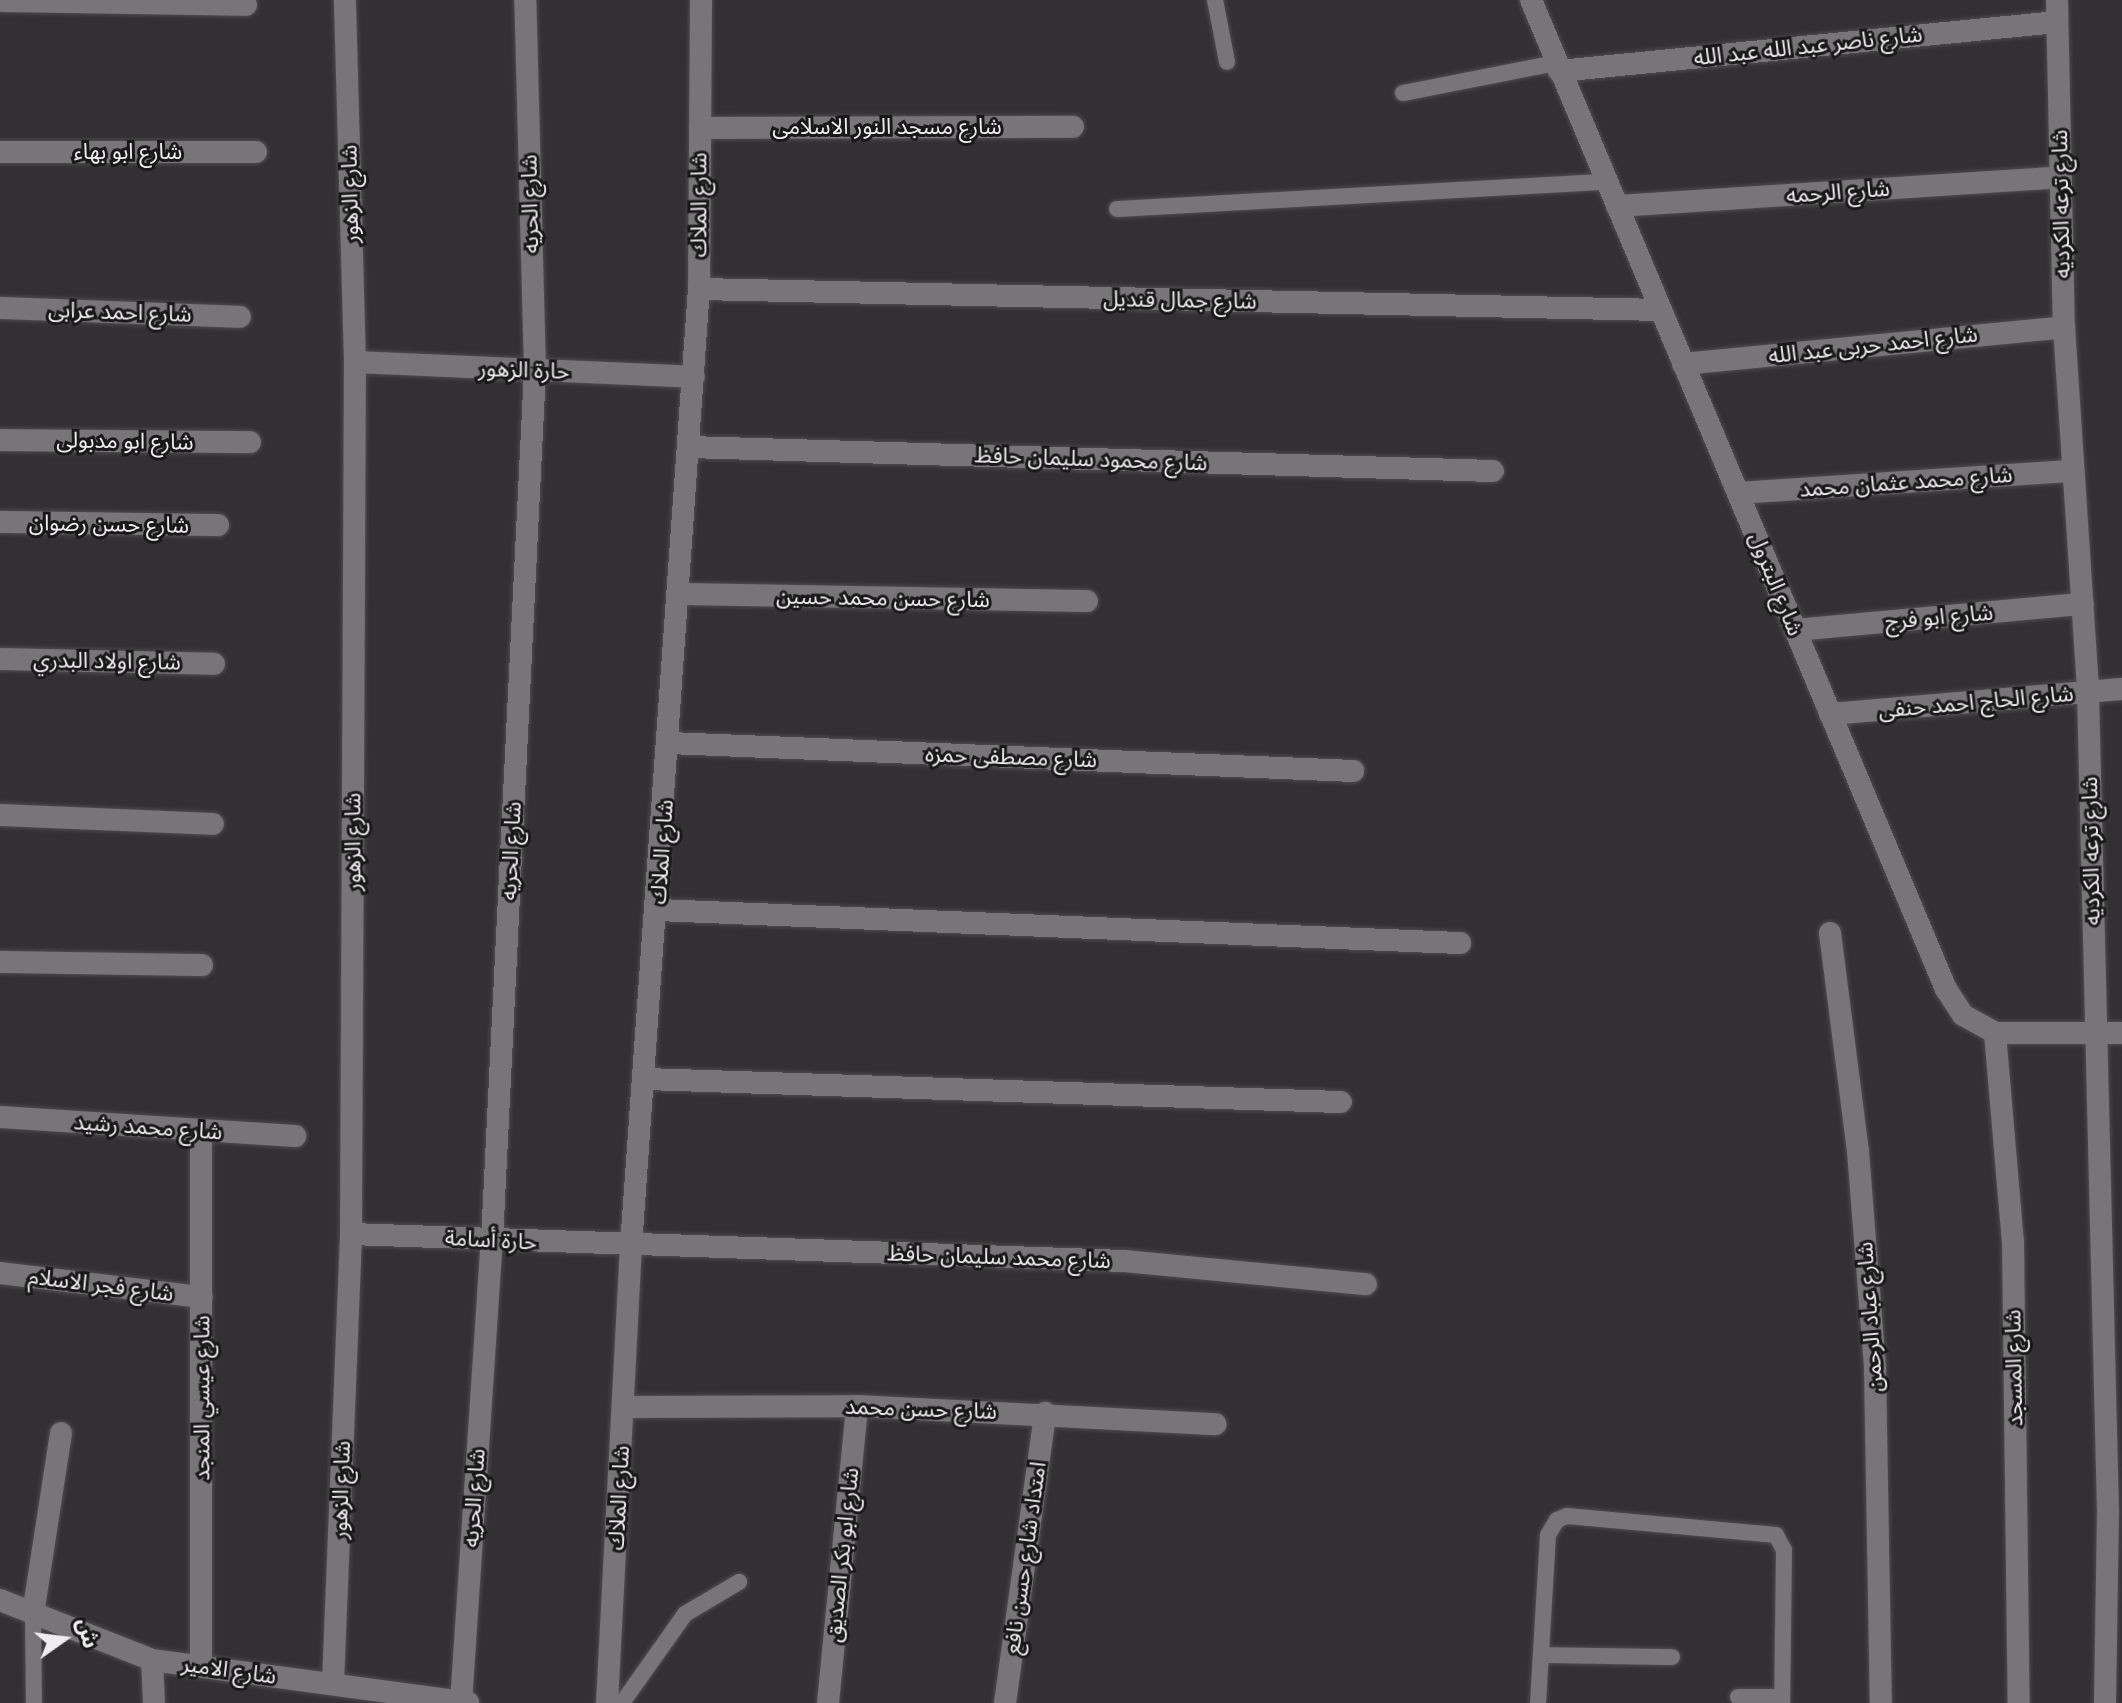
<!DOCTYPE html>
<html>
<head>
<meta charset="utf-8">
<style>
	body { margin:0 }
	#map { position:relative; width:2122px; height:1703px; overflow:hidden; background:#323032; font-family:Montserrat,"Noto Sans Arabic",sans-serif }
	div>[style] { position:absolute }
	.roads { filter:drop-shadow(0 0 2px #4d4b4d) drop-shadow(0 0 2px #4d4b4d) }
	.service>* { height:16px; margin:-8px; padding:0 8px; transform-origin:8px; border-radius:8px; background:#777577 }
	.minor>* { height:22px; margin:-11px; padding:0 11px; transform-origin:11px; border-radius:11px; background:#777577 }
	span { translate:-50% -50%; white-space:nowrap; text-align:center; line-height:1.15; -webkit-text-stroke:6px #191819; paint-order:stroke }
	.street-label { font-size:22px; color:#efedef }
	.north { position:absolute; left:24px; top:1599px; width:80px; height:80px; -webkit-text-stroke:6px #191819; paint-order:stroke; rotate:76deg; font-size:22px; font-weight:700; line-height:32px; text-align:center; color:#efedef }
	.north::after { content:''; display:block; margin:auto; width:28px; height:36px; background:#efedef; clip-path:polygon(50% 0,100% 100%,50% 72%,0 100%) }
</style>
</head>
<body>
<div id="map">
	<div class="roads">
		<div class="service">
			<div style="left:1215px;top:0;width:63px;rotate:79deg"></div>
			<div style="left:1403px;top:93px;width:156px;rotate:-11.1deg"></div>
			<div style="left:1117px;top:209px;width:490px;rotate:-3.2deg"></div>
			<div style="left:33px;top:1614px;width:89px;rotate:89.4deg"></div>
			<div style="left:1541px;top:1655px;width:131px;rotate:0.9deg"></div>
			<div style="left:1738px;top:1697px;width:44px"></div>
			<div style="left:622px;top:1703px;width:109px;rotate:-54.7deg"></div>
			<div style="left:685px;top:1614px;width:63px;rotate:-30.7deg"></div>
			<div style="left:1538px;top:1703px;width:168px;rotate:-86.6deg"></div>
			<div style="left:1548px;top:1535px;width:17px;rotate:-59deg"></div>
			<div style="left:1557px;top:1520px;width:11px;rotate:-22deg"></div>
			<div style="left:1567px;top:1516px;width:210px;rotate:5.2deg"></div>
			<div style="left:1776px;top:1535px;width:17px;rotate:62deg"></div>
			<div style="left:1784px;top:1550px;width:153px;rotate:90.7deg"></div>
		</div>
		<div class="minor">
			<div style="left:1531px;top:0;width:1073px;rotate:67.24deg"></div>
			<div style="left:1946px;top:989px;width:31px;rotate:57deg"></div>
			<div style="left:1963px;top:1015px;width:37px;rotate:29deg"></div>
			<div style="left:1995px;top:1033px;width:127px"></div>
			<div style="left:2057px;top:0;width:327px;rotate:88.8deg"></div>
			<div style="left:2064px;top:327px;width:367px;rotate:86.2deg"></div>
			<div style="left:2088px;top:693px;width:818px;rotate:88.6deg"></div>
			<div style="left:2108px;top:1511px;width:192px;rotate:90.9deg"></div>
			<div style="left:0;top:1px;width:246px;rotate:0.9deg"></div>
			<div style="left:1559px;top:71px;width:500px;rotate:-5.62deg"></div>
			<div style="left:700px;top:128px;width:373px;rotate:-0.2deg"></div>
			<div style="left:0;top:152px;width:256px"></div>
			<div style="left:1617px;top:206px;width:444px;rotate:-3.7deg"></div>
			<div style="left:699px;top:289px;width:961px;rotate:1.25deg"></div>
			<div style="left:0;top:308px;width:240px;rotate:2.1deg"></div>
			<div style="left:355px;top:362px;width:339px;rotate:2.5deg"></div>
			<div style="left:1683px;top:364px;width:383px;rotate:-5.5deg"></div>
			<div style="left:0;top:440px;width:250px;rotate:0.5deg"></div>
			<div style="left:689px;top:447px;width:804px;rotate:1.71deg"></div>
			<div style="left:1738px;top:493px;width:336px;rotate:-3.8deg"></div>
			<div style="left:0;top:522px;width:218px;rotate:0.8deg"></div>
			<div style="left:679px;top:594px;width:408px;rotate:1deg"></div>
			<div style="left:1795px;top:630px;width:289px;rotate:-5.2deg"></div>
			<div style="left:0;top:659px;width:214px;rotate:1.3deg"></div>
			<div style="left:1830px;top:714px;width:293px;rotate:-4.9deg"></div>
			<div style="left:669px;top:743px;width:685px;rotate:2.34deg"></div>
			<div style="left:0;top:815px;width:213px;rotate:2.4deg"></div>
			<div style="left:658px;top:910px;width:803px;rotate:2.36deg"></div>
			<div style="left:1830px;top:933px;width:220px;rotate:82.7deg"></div>
			<div style="left:1858px;top:1151px;width:219px;rotate:85.5deg"></div>
			<div style="left:1875px;top:1369px;width:334px;rotate:89deg"></div>
			<div style="left:0;top:962px;width:202px;rotate:0.9deg"></div>
			<div style="left:1995px;top:1033px;width:209px;rotate:85.1deg"></div>
			<div style="left:2013px;top:1241px;width:462px;rotate:89.3deg"></div>
			<div style="left:646px;top:1079px;width:695px;rotate:1.9deg"></div>
			<div style="left:0;top:1117px;width:296px;rotate:3.7deg"></div>
			<div style="left:351px;top:1234px;width:774px;rotate:2deg"></div>
			<div style="left:1125px;top:1261px;width:242px;rotate:5.5deg"></div>
			<div style="left:0;top:1273px;width:203px;rotate:6.8deg"></div>
			<div style="left:625px;top:1407px;width:232px;rotate:-0.2deg"></div>
			<div style="left:857px;top:1406px;width:359px;rotate:2.9deg"></div>
			<div style="left:0;top:1600px;width:163px;rotate:21.5deg"></div>
			<div style="left:152px;top:1660px;width:319px;rotate:7.7deg"></div>
			<div style="left:33px;top:1614px;width:183px;rotate:-81.2deg"></div>
			<div style="left:152px;top:1660px;width:43px;rotate:87.3deg"></div>
			<div style="left:201px;top:1666px;width:536px;rotate:-90deg"></div>
			<div style="left:333px;top:1684px;width:450px;rotate:-87.7deg"></div>
			<div style="left:351px;top:1234px;width:872px;rotate:-89.74deg"></div>
			<div style="left:355px;top:362px;width:362px;rotate:-91.6deg"></div>
			<div style="left:461px;top:1703px;width:464px;rotate:-86.2deg"></div>
			<div style="left:492px;top:1240px;width:871px;rotate:-87.17deg"></div>
			<div style="left:535px;top:370px;width:370px;rotate:-91.5deg"></div>
			<div style="left:607px;top:1703px;width:458px;rotate:-87deg"></div>
			<div style="left:631px;top:1246px;width:959px;rotate:-85.94deg"></div>
			<div style="left:699px;top:289px;width:289px;rotate:-89.6deg"></div>
			<div style="left:828px;top:1703px;width:298px;rotate:-84.4deg"></div>
			<div style="left:1005px;top:1703px;width:293px;rotate:-82.1deg"></div>
		</div>
	</div>
	<div class="street-label">
		<span style="left:1808px;top:46px;rotate:-6deg">شارع ناصر عبد الله عبد الله</span>
		<span style="left:887px;top:127px">شارع مسجد النور الاسلامى</span>
		<span style="left:128px;top:152px">شارع ابو بهاء</span>
		<span style="left:1838px;top:192px;rotate:-4deg">شارع الرحمه</span>
		<span style="left:350px;top:194px;rotate:-91deg">شارع الزهور</span>
		<span style="left:530px;top:204px;rotate:-91deg">شارع الحريه</span>
		<span style="left:2061px;top:204px;rotate:-91deg">شارع ترعه الكرديه</span>
		<span style="left:699px;top:205px;rotate:-90deg">شارع الملاك</span>
		<span style="left:1180px;top:300px;rotate:1deg">شارع جمال قنديل</span>
		<span style="left:120px;top:312px;rotate:2deg">شارع احمد عرابى</span>
		<span style="left:1873px;top:345px;rotate:-6deg">شارع احمد حربى عبد الله</span>
		<span style="left:524px;top:370px;rotate:2deg">حارة الزهور</span>
		<span style="left:125px;top:441px;rotate:1deg">شارع ابو مدبولى</span>
		<span style="left:1091px;top:459px;rotate:2deg">شارع محمود سليمان حافظ</span>
		<span style="left:1906px;top:482px;rotate:-4deg">شارع محمد عثمان محمد</span>
		<span style="left:109px;top:524px;rotate:1deg">شارع حسن رضوان</span>
		<span style="left:1776px;top:584px;rotate:68deg">شارع البترول</span>
		<span style="left:883px;top:598px;rotate:1deg">شارع حسن محمد حسين</span>
		<span style="left:1939px;top:617px;rotate:-5deg">شارع ابو فرج</span>
		<span style="left:107px;top:661px;rotate:1deg">شارع اولاد البدري</span>
		<span style="left:1976px;top:702px;rotate:-5deg">شارع الحاج احمد حنفى</span>
		<span style="left:1011px;top:757px;rotate:2deg">شارع مصطفى حمزه</span>
		<span style="left:353px;top:842px;rotate:-90deg">شارع الزهور</span>
		<span style="left:511px;top:851px;rotate:-87deg">شارع الحريه</span>
		<span style="left:2091px;top:851px;rotate:-91deg">شارع ترعه الكرديه</span>
		<span style="left:662px;top:852px;rotate:-86deg">شارع الملاك</span>
		<span style="left:148px;top:1127px;rotate:4deg">شارع محمد رشيد</span>
		<span style="left:491px;top:1240px;rotate:3deg">حارة أسامة</span>
		<span style="left:999px;top:1257px;rotate:2deg">شارع محمد سليمان حافظ</span>
		<span style="left:101px;top:1285px;rotate:7deg">شارع فجر الاسلام</span>
		<span style="left:1870px;top:1317px;rotate:-94deg">شارع عباد الرحمن</span>
		<span style="left:2014px;top:1368px;rotate:-91deg">شارع المسجد</span>
		<span style="left:202px;top:1398px;rotate:-90deg">شارع عيسي المنجد</span>
		<span style="left:921px;top:1409px;rotate:2deg">شارع حسن محمد</span>
		<span style="left:341px;top:1490px;rotate:-88deg">شارع الزهور</span>
		<span style="left:474px;top:1498px;rotate:-86deg">شارع الحريه</span>
		<span style="left:619px;top:1498px;rotate:-87deg">شارع الملاك</span>
		<span style="left:842px;top:1555px;rotate:-84deg">شارع ابو بكر الصديق</span>
		<span style="left:1025px;top:1558px;rotate:-82deg">امتداد شارع حسن نافع</span>
		<span style="left:229px;top:1670px;rotate:8deg">شارع الامير</span>
	</div>
	<div class="north">ش</div>
</div>
</body>
</html>
